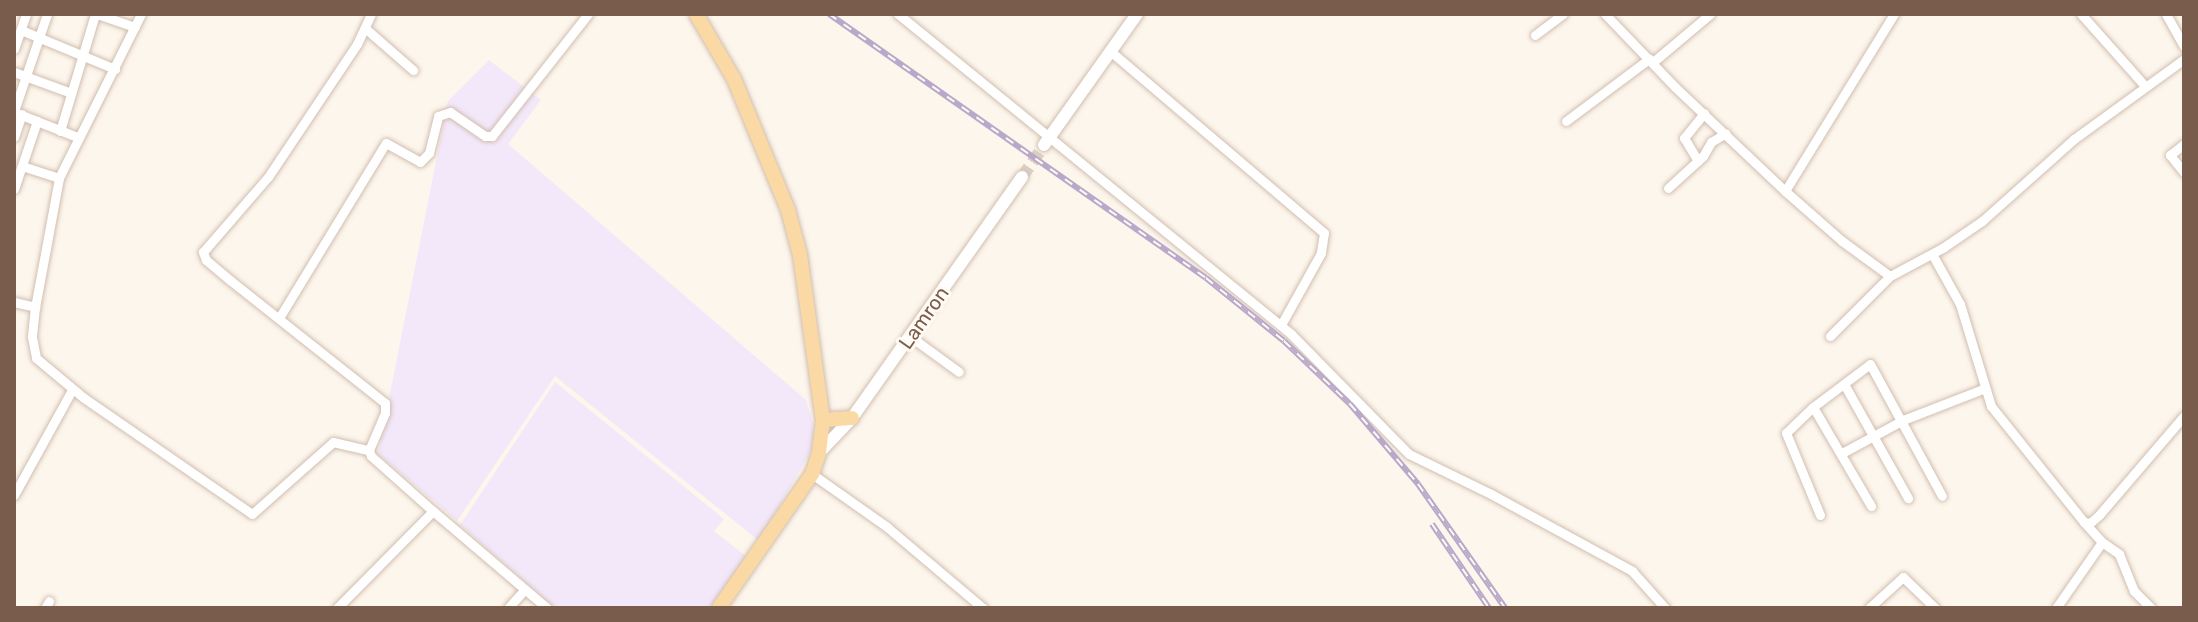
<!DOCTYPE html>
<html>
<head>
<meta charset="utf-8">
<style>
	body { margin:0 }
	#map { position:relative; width:2198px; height:622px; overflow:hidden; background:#fdf6ec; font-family:Rubik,sans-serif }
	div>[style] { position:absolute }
	.education>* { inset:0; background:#f3e8fa }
	.tertiary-tunnel>* { height:12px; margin-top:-6px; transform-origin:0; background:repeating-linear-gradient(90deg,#dcd0c4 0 12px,transparent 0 18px) }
	.roads { filter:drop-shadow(0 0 2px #d1beb0) drop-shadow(0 0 2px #d1beb0) }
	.minor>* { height:9px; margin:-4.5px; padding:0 4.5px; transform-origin:4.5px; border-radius:4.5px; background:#fff }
	.tertiary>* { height:12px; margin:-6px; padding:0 6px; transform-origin:6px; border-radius:6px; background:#fff }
	.primary>* { height:14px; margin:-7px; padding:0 7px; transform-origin:7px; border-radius:7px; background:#fbd9a5 }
	.rail>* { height:6px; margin-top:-3px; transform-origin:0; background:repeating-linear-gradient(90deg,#fffaf3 0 9px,#b9a8c9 0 18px); box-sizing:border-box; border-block:2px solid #b9a8c9 }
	span { translate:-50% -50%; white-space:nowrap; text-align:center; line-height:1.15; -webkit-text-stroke:6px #fffaf3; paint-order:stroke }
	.street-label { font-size:20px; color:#7a5c4d }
	.frame { position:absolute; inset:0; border:16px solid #7a5c4d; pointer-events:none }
</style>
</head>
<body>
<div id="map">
	<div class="education">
		<div style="clip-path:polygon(489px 60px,541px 100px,508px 144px,806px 400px,814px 427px,811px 451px,759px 541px,555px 376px,457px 521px,378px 454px,448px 101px)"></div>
		<div style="clip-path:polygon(555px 382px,724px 519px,714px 531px,748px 558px,711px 608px,555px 608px,460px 525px)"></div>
	</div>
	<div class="tertiary-tunnel">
		<div style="left:1022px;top:177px;width:39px;rotate:-55deg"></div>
	</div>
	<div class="roads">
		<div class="minor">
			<div style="left:97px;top:14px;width:40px;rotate:18.9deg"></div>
			<div style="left:141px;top:14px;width:183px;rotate:116.6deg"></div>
			<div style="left:59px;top:178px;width:131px;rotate:100.5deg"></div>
			<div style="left:35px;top:307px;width:30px;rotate:96deg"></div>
			<div style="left:32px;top:337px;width:21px;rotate:79deg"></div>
			<div style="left:36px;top:358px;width:62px;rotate:39.8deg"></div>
			<div style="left:84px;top:398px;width:204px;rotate:34.6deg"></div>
			<div style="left:252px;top:514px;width:108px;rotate:-41.6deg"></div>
			<div style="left:333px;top:442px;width:37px;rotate:13deg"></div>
			<div style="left:369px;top:450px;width:6px;rotate:72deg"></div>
			<div style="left:371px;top:456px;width:83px;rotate:41.6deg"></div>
			<div style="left:898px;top:14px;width:507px;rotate:39.15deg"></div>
			<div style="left:1291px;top:334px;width:168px;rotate:45.5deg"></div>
			<div style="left:1409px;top:454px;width:91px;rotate:26deg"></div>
			<div style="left:1491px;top:494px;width:161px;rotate:28.6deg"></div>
			<div style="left:1632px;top:571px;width:50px;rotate:48.3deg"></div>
			<div style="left:1605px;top:14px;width:101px;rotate:46.2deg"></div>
			<div style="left:1675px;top:87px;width:151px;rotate:43.4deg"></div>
			<div style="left:1785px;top:191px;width:76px;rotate:41.3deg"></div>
			<div style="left:1842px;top:241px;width:59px;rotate:36.1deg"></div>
			<div style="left:2081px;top:14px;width:95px;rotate:48.4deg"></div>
			<div style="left:2166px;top:14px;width:37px;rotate:61deg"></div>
			<div style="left:365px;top:28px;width:64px;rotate:41.2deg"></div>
			<div style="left:21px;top:30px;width:102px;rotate:22.5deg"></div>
			<div style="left:1535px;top:35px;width:35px;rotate:-37deg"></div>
			<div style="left:14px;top:49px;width:37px;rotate:-71deg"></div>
			<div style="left:1109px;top:50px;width:282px;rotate:40.4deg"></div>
			<div style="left:1324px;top:233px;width:20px;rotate:99deg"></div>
			<div style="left:1321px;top:253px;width:82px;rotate:119.1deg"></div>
			<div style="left:1653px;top:62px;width:75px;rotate:-40.1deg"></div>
			<div style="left:14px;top:72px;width:61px;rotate:20.2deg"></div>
			<div style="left:14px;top:111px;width:102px;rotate:-71.2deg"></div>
			<div style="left:14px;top:112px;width:68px;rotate:21.6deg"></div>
			<div style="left:1566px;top:121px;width:104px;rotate:-36.8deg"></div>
			<div style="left:60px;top:131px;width:122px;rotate:-73.3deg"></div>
			<div style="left:14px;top:137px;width:24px;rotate:-71deg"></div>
			<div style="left:2184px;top:144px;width:18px;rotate:142deg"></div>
			<div style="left:2170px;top:155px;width:22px;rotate:51deg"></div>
			<div style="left:1698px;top:161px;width:27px;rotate:-121deg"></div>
			<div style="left:1684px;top:138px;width:32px;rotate:-51deg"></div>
			<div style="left:22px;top:166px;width:39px;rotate:18deg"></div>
			<div style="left:1668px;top:188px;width:47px;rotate:-42.4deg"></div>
			<div style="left:1703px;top:156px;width:16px;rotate:-60deg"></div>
			<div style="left:1711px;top:142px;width:17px;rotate:-31deg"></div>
			<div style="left:14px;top:189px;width:72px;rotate:-71.3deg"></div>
			<div style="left:1785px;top:191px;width:208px;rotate:-58.4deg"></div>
			<div style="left:1932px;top:254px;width:57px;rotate:60.8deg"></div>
			<div style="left:1960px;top:304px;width:107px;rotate:73.1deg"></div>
			<div style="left:1991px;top:406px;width:149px;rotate:51.3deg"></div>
			<div style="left:2084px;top:522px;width:6px;rotate:9deg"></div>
			<div style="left:2090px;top:523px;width:12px;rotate:-42deg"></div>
			<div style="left:2099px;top:515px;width:130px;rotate:-49.4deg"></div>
			<div style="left:14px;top:302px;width:22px;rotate:13deg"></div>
			<div style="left:279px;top:318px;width:205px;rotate:-58.6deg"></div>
			<div style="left:386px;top:143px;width:39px;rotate:29deg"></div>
			<div style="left:420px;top:162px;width:13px;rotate:-45deg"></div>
			<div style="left:429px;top:153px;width:38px;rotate:-76deg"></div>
			<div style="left:438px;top:116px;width:13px;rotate:-18deg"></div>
			<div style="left:450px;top:112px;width:42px;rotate:34.4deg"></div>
			<div style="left:485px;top:136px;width:7px"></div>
			<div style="left:492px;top:136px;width:155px;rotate:-51.8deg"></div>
			<div style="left:1830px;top:336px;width:85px;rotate:-45deg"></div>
			<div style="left:1890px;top:276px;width:61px;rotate:-28.2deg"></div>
			<div style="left:1944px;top:247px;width:46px;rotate:-34.4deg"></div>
			<div style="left:1982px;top:221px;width:123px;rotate:-41.7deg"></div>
			<div style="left:2074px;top:139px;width:136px;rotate:-36deg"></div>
			<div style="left:911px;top:337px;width:59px;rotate:36.1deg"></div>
			<div style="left:1844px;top:384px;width:131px;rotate:60.7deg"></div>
			<div style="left:1813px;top:407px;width:115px;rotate:59.6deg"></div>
			<div style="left:369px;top:450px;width:40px;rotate:-66.6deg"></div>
			<div style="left:385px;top:413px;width:10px;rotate:-90deg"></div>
			<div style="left:385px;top:403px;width:196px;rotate:-141.6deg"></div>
			<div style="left:231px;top:281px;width:33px;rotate:-140deg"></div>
			<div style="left:206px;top:260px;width:9px;rotate:-111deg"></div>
			<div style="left:203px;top:252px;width:99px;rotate:-49.1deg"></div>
			<div style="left:268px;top:177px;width:160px;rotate:-56.2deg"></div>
			<div style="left:357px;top:44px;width:33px;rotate:-65deg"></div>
			<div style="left:1842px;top:453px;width:69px;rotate:-28.4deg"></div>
			<div style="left:1903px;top:420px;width:86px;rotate:-21.2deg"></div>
			<div style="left:812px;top:474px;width:92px;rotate:35.2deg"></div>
			<div style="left:887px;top:527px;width:126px;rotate:40.2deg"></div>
			<div style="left:14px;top:495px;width:120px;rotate:-61.1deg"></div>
			<div style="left:1820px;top:515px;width:89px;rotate:-112.5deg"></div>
			<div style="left:1786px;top:433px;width:37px;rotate:-44deg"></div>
			<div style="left:1813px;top:407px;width:71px;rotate:-37deg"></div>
			<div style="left:1870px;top:364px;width:150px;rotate:61.4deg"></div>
			<div style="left:2102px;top:542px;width:21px;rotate:35deg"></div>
			<div style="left:2119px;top:554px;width:40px;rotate:68deg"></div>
			<div style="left:2134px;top:591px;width:24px;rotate:45deg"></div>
			<div style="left:45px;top:608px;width:8px;rotate:-60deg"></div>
			<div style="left:337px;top:608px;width:136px;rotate:-45.3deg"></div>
			<div style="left:433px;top:511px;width:150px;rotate:40.4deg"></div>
			<div style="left:508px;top:608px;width:25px;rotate:-48deg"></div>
			<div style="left:1869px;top:608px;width:46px;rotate:-42.4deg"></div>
			<div style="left:1903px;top:577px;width:45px;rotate:44.1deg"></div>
			<div style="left:2056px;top:608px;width:80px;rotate:-55.1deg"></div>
			<div style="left:2102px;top:542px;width:27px;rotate:-132deg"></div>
		</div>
		<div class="tertiary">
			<div style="left:1044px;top:145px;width:161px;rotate:-54.6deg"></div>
			<div style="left:819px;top:453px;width:48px;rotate:-46.7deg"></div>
			<div style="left:852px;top:418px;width:295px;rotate:-54.8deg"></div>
		</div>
		<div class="primary">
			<div style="left:696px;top:14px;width:75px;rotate:59.7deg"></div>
			<div style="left:734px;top:79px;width:142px;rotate:67.6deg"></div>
			<div style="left:788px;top:210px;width:47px;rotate:75.1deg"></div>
			<div style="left:800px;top:255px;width:167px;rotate:82.1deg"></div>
			<div style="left:823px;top:420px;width:33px;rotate:97deg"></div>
			<div style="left:819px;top:453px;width:22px;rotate:108deg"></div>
			<div style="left:812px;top:474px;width:163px;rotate:124.8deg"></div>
			<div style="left:823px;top:420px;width:29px;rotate:-4deg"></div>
		</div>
	</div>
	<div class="rail">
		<div style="left:829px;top:14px;width:460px;rotate:35deg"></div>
		<div style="left:1206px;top:278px;width:100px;rotate:38.9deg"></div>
		<div style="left:1284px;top:341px;width:91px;rotate:43.7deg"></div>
		<div style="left:1350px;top:404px;width:105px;rotate:49.6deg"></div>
		<div style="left:1418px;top:484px;width:151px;rotate:54.9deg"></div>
		<div style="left:1432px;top:524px;width:102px;rotate:55.8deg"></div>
	</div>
	<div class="street-label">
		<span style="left:924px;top:318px;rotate:-55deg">Lamron</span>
	</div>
	<div class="frame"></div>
</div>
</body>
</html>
